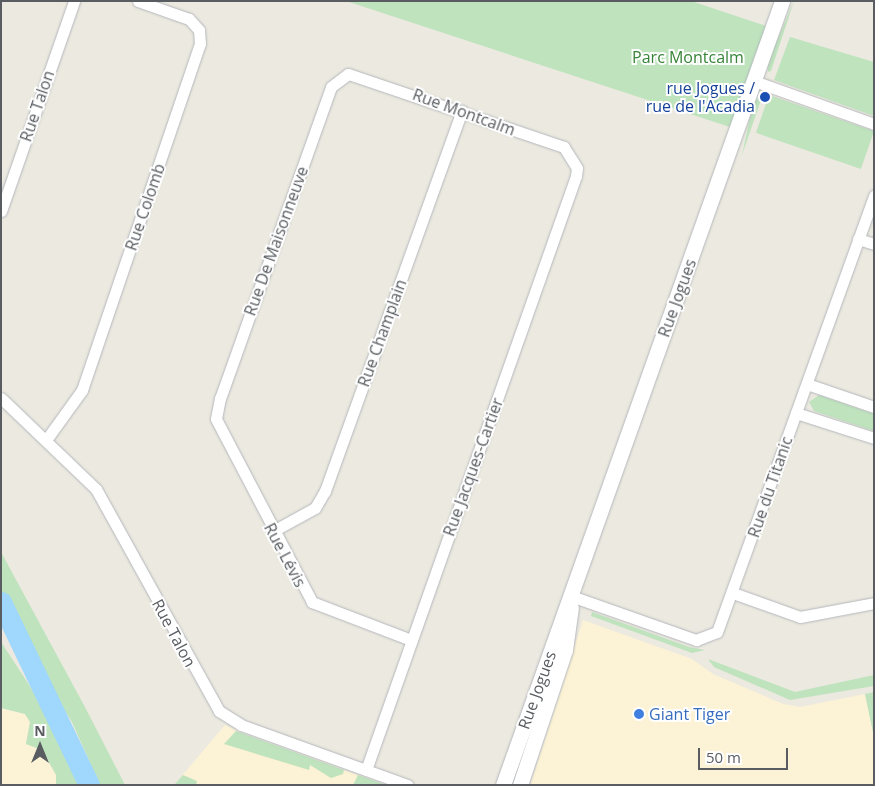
<!DOCTYPE html>
<html>
<head>
<meta charset="utf-8">
<style>
	body { margin:0 }
	#map { position:relative; width:875px; height:786px; overflow:hidden; background:#ece9e0; font-family:"Open Sans",sans-serif }
	div>[style] { position:absolute }
	.commercial>* { inset:0; background:#fcf2d5 }
	.green>* { inset:0; background:#bee3bd; transform-origin:0 0 }
	.river>* { height:21px; margin:-10.5px; padding:0 10.5px; transform-origin:10.5px; border-radius:10.5px; background:#a0d7fc }
	.roads { filter:drop-shadow(0 0 1px #b3b7bb) drop-shadow(0 0 1px #b3b7bb) }
	.minor>* { height:11px; margin:-5.5px; padding:0 5.5px; transform-origin:5.5px; border-radius:5.5px; background:#fff }
	.tertiary>* { height:15px; margin:-7.5px; padding:0 7.5px; transform-origin:7.5px; border-radius:7.5px; background:#fff }
	.dots>* { width:14px; height:14px; translate:-50% -50%; box-sizing:border-box; border:2px solid #fff; border-radius:50% }
	span { translate:-50% -50%; white-space:nowrap; text-align:center; line-height:1.15; -webkit-text-stroke:4px #fff; paint-order:stroke }
	.park-label { font-size:16px; color:#378337 }
	.transit-label { font-size:16px; color:#164399 }
	.right { translate:-100% -50%; text-align:right }
	.street-label { font-size:16px; color:#595d61 }
	.shop-label { font-size:16px; color:#366cbe }
	.left { translate:0 -50%; text-align:left }
	.frame { position:absolute; inset:0; border:2px solid #595d61; pointer-events:none }
	.north { position:absolute; left:15px; top:721px; width:50px; height:50px; -webkit-text-stroke:4px #fff; paint-order:stroke; rotate:0deg; font-size:14px; font-weight:700; line-height:20px; text-align:center; color:#595d61 }
	.north::after { content:''; display:block; margin:auto; width:18px; height:22px; background:#595d61; clip-path:polygon(50% 0,100% 100%,50% 72%,0 100%) }
	.scale { position:absolute; left:698px; top:748px; width:90px; height:22px; box-sizing:border-box; border:2px solid #595d61; border-top:0; padding-left:6px; font-size:15px; line-height:18px; white-space:nowrap; color:#595d61; -webkit-text-stroke:4px #fff; paint-order:stroke }
</style>
</head>
<body>
<div id="map">
	<div class="commercial">
		<div style="clip-path:polygon(583px 620px,692px 659px,713px 674px,783px 704px,800px 707px,865px 694px,874px 737px,874px 785px,530px 785px)"></div>
		<div style="clip-path:polygon(1px 708px,25px 714px,30px 722px,26px 744px,42px 750px,56px 775px,56px 785px,1px 785px)"></div>
		<div style="clip-path:polygon(225px 725px,241px 733px,386px 785px,174px 785px)"></div>
	</div>
	<div class="green">
		<div style="clip-path:polygon(346px 1px,691px 1px,766px 26px,730px 127px)"></div>
		<div style="clip-path:polygon(794px 1px,771px 71px,768px 72px,767px 64px)"></div>
		<div style="clip-path:polygon(790px 37px,874px 62px,874px 116px,774px 80px)"></div>
		<div style="left:769px;top:95px;width:111px;height:40px;rotate:19deg"></div>
		<div style="clip-path:polygon(759px 97px,761px 100px,742px 155px,753px 104px)"></div>
		<div style="clip-path:polygon(819px 395px,874px 414px,874px 431px,814px 411px,809px 402px)"></div>
		<div style="clip-path:polygon(1px 552px,86px 709px,125px 785px,100px 785px,72px 722px,14px 631px,1px 605px)"></div>
		<div style="clip-path:polygon(592px 612px,689px 647px,705px 650px,692px 653px,602px 620px,591px 616px)"></div>
		<div style="clip-path:polygon(1px 642px,75px 755px,83px 785px,56px 785px,56px 775px,42px 750px,26px 744px,30px 722px,25px 714px,1px 708px)"></div>
		<div style="clip-path:polygon(708px 659px,795px 692px,874px 675px,874px 686px,790px 700px,714px 667px)"></div>
		<div style="clip-path:polygon(874px 692px,874px 737px,865px 694px)"></div>
		<div style="clip-path:polygon(236px 731px,344px 770px,343px 774px,331px 778px,310px 765px,309px 770px,224px 744px)"></div>
		<div style="clip-path:polygon(183px 775px,197px 781px,196px 785px,174px 785px)"></div>
		<div style="clip-path:polygon(358px 775px,386px 785px,353px 785px)"></div>
	</div>
	<div class="river">
		<div style="left:1px;top:602px;width:203px;rotate:64.3deg"></div>
	</div>
	<div class="roads">
		<div class="minor">
			<div style="left:754px;top:81px;width:127px;rotate:19.7deg"></div>
			<div style="left:1px;top:211px;width:222px;rotate:-70.8deg"></div>
			<div style="left:858px;top:239px;width:17px;rotate:17deg"></div>
			<div style="left:807px;top:384px;width:71px;rotate:18.9deg"></div>
			<div style="left:1px;top:398px;width:132px;rotate:43.8deg"></div>
			<div style="left:96px;top:489px;width:254px;rotate:61deg"></div>
			<div style="left:219px;top:711px;width:26px;rotate:32deg"></div>
			<div style="left:241px;top:725px;width:177px;rotate:19.8deg"></div>
			<div style="left:796px;top:413px;width:82px;rotate:17.8deg"></div>
			<div style="left:46px;top:440px;width:62px;rotate:-54.2deg"></div>
			<div style="left:82px;top:390px;width:366px;rotate:-71.2deg"></div>
			<div style="left:200px;top:44px;width:14px;rotate:-94deg"></div>
			<div style="left:199px;top:30px;width:15px;rotate:-132deg"></div>
			<div style="left:189px;top:19px;width:54px;rotate:-160.6deg"></div>
			<div style="left:273px;top:531px;width:48px;rotate:-28.7deg"></div>
			<div style="left:315px;top:508px;width:20px;rotate:-60deg"></div>
			<div style="left:325px;top:491px;width:404px;rotate:-70.2deg"></div>
			<div style="left:733px;top:593px;width:71px;rotate:19.7deg"></div>
			<div style="left:800px;top:617px;width:75px;rotate:-10.7deg"></div>
			<div style="left:571px;top:596px;width:133px;rotate:19.4deg"></div>
			<div style="left:696px;top:640px;width:22px;rotate:-21deg"></div>
			<div style="left:717px;top:632px;width:464px;rotate:-70.2deg"></div>
			<div style="left:366px;top:770px;width:630px;rotate:-70.53deg"></div>
			<div style="left:576px;top:176px;width:8px;rotate:-83deg"></div>
			<div style="left:577px;top:168px;width:25px;rotate:-122deg"></div>
			<div style="left:564px;top:147px;width:228px;rotate:-161.3deg"></div>
			<div style="left:348px;top:74px;width:21px;rotate:143deg"></div>
			<div style="left:331px;top:87px;width:330px;rotate:109.6deg"></div>
			<div style="left:220px;top:398px;width:21px;rotate:101deg"></div>
			<div style="left:216px;top:419px;width:207px;rotate:62.3deg"></div>
			<div style="left:312px;top:602px;width:106px;rotate:21deg"></div>
		</div>
		<div class="tertiary">
			<div style="left:503px;top:785px;width:832px;rotate:-70.41deg"></div>
			<div style="left:520px;top:785px;width:142px;rotate:-71.6deg"></div>
			<div style="left:565px;top:650px;width:43px;rotate:-82.1deg"></div>
		</div>
	</div>
	<div class="dots">
		<div style="left:765px;top:97px;background:#1a4fb4"></div>
		<div style="left:639px;top:714px;background:#3f7fe0"></div>
	</div>
	<div class="park-label">
		<span style="left:688px;top:57px">Parc Montcalm</span>
	</div>
	<div class="transit-label">
		<span class="right" style="left:755px;top:97px">rue Jogues /<br>rue de l'Acadia</span>
	</div>
	<div class="street-label">
		<span style="left:37px;top:106px;rotate:-71deg">Rue Talon</span>
		<span style="left:464px;top:112px;rotate:20deg">Rue Montcalm</span>
		<span style="left:145px;top:207px;rotate:-71deg">Rue Colomb</span>
		<span style="left:276px;top:241px;rotate:-70deg">Rue De Maisonneuve</span>
		<span style="left:677px;top:298px;rotate:-70deg">Rue Jogues</span>
		<span style="left:382px;top:333px;rotate:-70deg">Rue Champlain</span>
		<span style="left:473px;top:467px;rotate:-70deg">Rue Jacques-Cartier</span>
		<span style="left:770px;top:487px;rotate:-71deg">Rue du Titanic</span>
		<span style="left:285px;top:555px;rotate:62deg">Rue Lévis</span>
		<span style="left:174px;top:633px;rotate:62deg">Rue Talon</span>
		<span style="left:537px;top:690px;rotate:-70deg">Rue Jogues</span>
	</div>
	<div class="shop-label">
		<span class="left" style="left:649px;top:714px">Giant Tiger</span>
	</div>
	<div class="frame"></div>
	<div class="north">N</div>
	<div class="scale">50 m</div>
</div>
</body>
</html>
